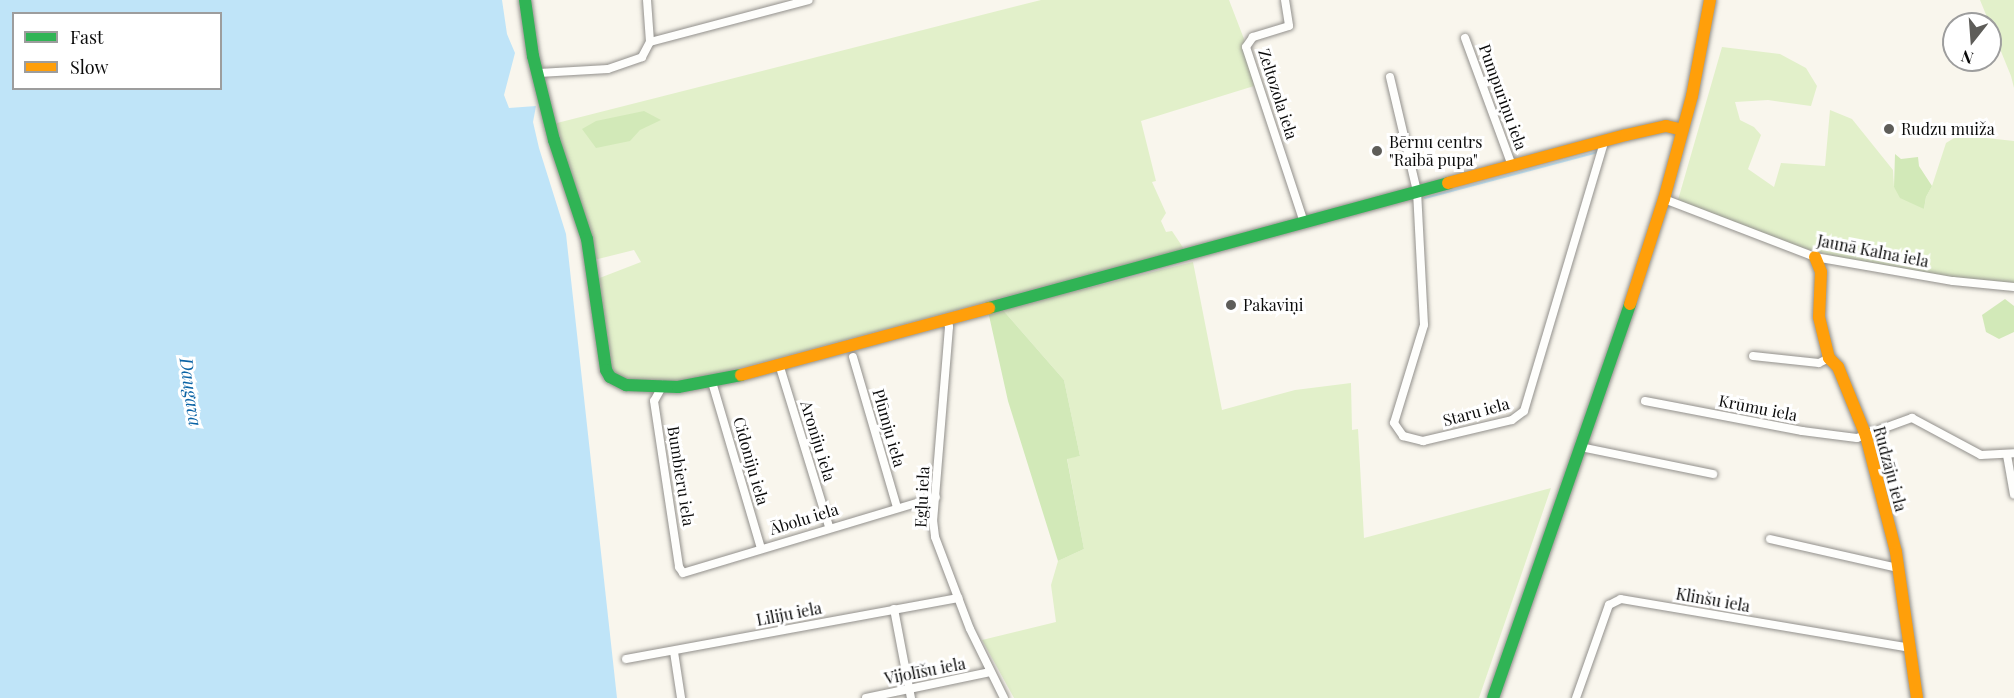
<!DOCTYPE html>
<html>
<head>
<meta charset="utf-8">
<style>
	body { margin:0 }
	#map { position:relative; width:2014px; height:698px; overflow:hidden; background:#f9f6ed; font-family:"Playfair Display",serif }
	div>[style] { position:absolute }
	.green>* { inset:0; background:#e2f0ca }
	.forest>* { inset:0; background:#d2e9b8 }
	.water>* { inset:0; background:#bfe4f8 }
	.stream>* { height:2px; margin:-1px; padding:0 1px; transform-origin:1px; border-radius:1px; background:#bfe4f8 }
	.roads { filter:drop-shadow(0 0 2px #92908c) drop-shadow(0 0 2px #92908c) }
	.street>* { height:8px; margin:-4px; padding:0 4px; transform-origin:4px; border-radius:4px; background:#fefefc }
	.fast>* { height:12px; margin:-6px; padding:0 6px; transform-origin:6px; border-radius:6px; background:#30b455 }
	.slow>* { height:12px; margin:-6px; padding:0 6px; transform-origin:6px; border-radius:6px; background:#ff9f0a }
	.dots>* { width:16px; height:16px; translate:-50% -50%; box-sizing:border-box; border:3px solid #fff; border-radius:50% }
	span { translate:-50% -50%; white-space:nowrap; text-align:center; line-height:1.15; -webkit-text-stroke:6px #fff; paint-order:stroke }
	.street-label { font-size:16px; color:#0a0a0a }
	.poi-label { font-size:16px; color:#0a0a0a }
	.left { translate:0 -50%; text-align:left }
	.water-label { font-size:18px; color:#0a63a5; font-style:italic }
	.legend { position:absolute; left:12px; top:12px; width:210px; height:78px; box-sizing:border-box; background:#fff; border:2px solid #9d9d9d; margin:0; padding:8px 10px; list-style:none; font-size:18px; color:#0a0a0a }
	.legend li { display:flex; align-items:center; gap:12px; height:30px }
	.legend b { width:30px; border:2px solid #9d9d9d }
	.north { position:absolute; left:1942px; top:12px; width:60px; height:60px; box-sizing:border-box; background:#fff; border:2px solid #9d9d9d; border-radius:50%; rotate:197deg; font-size:16px; font-weight:700; line-height:24px; text-align:center; color:#0a0a0a }
	.north::after { content:''; display:block; margin:auto; width:21px; height:27px; background:#5e5d59; clip-path:polygon(50% 0,100% 100%,50% 72%,0 100%) }
</style>
</head>
<body>
<div id="map">
	<div class="green">
		<div style="clip-path:polygon(1041px 0,1229px 0,1244px 39px,1254px 86px,1141px 121px,1156px 181px,1152px 182px,1166px 213px,1161px 221px,1166px 232px,1172px 231px,1184px 249px,688px 382px,628px 382px,614px 374px,607px 364px,597px 279px,641px 262px,634px 250px,594px 260px,553px 127px,557px 123px)"></div>
		<div style="clip-path:polygon(1980px 0,2014px 0,2014px 88px,2011px 76px)"></div>
		<div style="clip-path:polygon(1722px 47px,1780px 54px,1806px 68px,1817px 86px,1811px 106px,1768px 100px,1735px 102px,1740px 120px,1754px 127px,1761px 135px,1748px 169px,1774px 187px,1781px 163px,1825px 166px,1830px 110px,1852px 119px,1893px 170px,1894px 187px,1924px 209px,1926px 197px,1932px 186px,1946px 143px,1959px 135px,2014px 141px,2014px 283px,1970px 280px,1844px 259px,1796px 246px,1678px 200px)"></div>
		<div style="clip-path:polygon(1193px 262px,1222px 410px,1295px 390px,1351px 383px,1352px 430px,1358px 429px,1364px 538px,1551px 488px,1479px 698px,1014px 698px,982px 640px,1056px 622px,1051px 585px,1058px 561px,1084px 549px,1067px 458px,1080px 456px,1064px 380px,1002px 309px)"></div>
	</div>
	<div class="forest">
		<div style="clip-path:polygon(644px 111px,661px 120px,640px 130px,630px 141px,596px 148px,582px 129px,596px 121px)"></div>
		<div style="clip-path:polygon(1895px 154px,1901px 159px,1918px 157px,1919px 166px,1932px 186px,1926px 197px,1924px 209px,1900px 198px,1894px 187px)"></div>
		<div style="clip-path:polygon(2005px 299px,2014px 306px,2014px 332px,1999px 339px,1986px 332px,1982px 315px)"></div>
		<div style="clip-path:polygon(1002px 309px,1064px 380px,1080px 456px,1067px 459px,1084px 549px,1058px 561px,1008px 401px,988px 311px)"></div>
	</div>
	<div class="water">
		<div style="clip-path:polygon(evenodd,0 0,502px 0,507px 34px,515px 53px,504px 95px,509px 108px,536px 106px,533px 122px,539px 148px,566px 234px,617px 698px,0 698px,0 0,14px 14px,220px 14px,220px 88px,14px 88px,14px 14px)"></div>
	</div>
	<div class="stream">
		<div style="left:1425px;top:198px;width:179px;rotate:-14.9deg"></div>
	</div>
	<div class="roads">
		<div class="street">
			<div style="left:647px;top:0;width:42px;rotate:85.9deg"></div>
			<div style="left:1285px;top:0;width:26px;rotate:81deg"></div>
			<div style="left:1289px;top:26px;width:38px;rotate:163deg"></div>
			<div style="left:1253px;top:37px;width:12px;rotate:125deg"></div>
			<div style="left:1246px;top:47px;width:184px;rotate:71.7deg"></div>
			<div style="left:1465px;top:38px;width:136px;rotate:69.8deg"></div>
			<div style="left:650px;top:42px;width:164px;rotate:-14.8deg"></div>
			<div style="left:539px;top:73px;width:69px;rotate:-3.3deg"></div>
			<div style="left:608px;top:69px;width:36px;rotate:-19deg"></div>
			<div style="left:642px;top:57px;width:17px;rotate:-62deg"></div>
			<div style="left:1390px;top:77px;width:117px;rotate:76.7deg"></div>
			<div style="left:1417px;top:191px;width:134px;rotate:87deg"></div>
			<div style="left:1424px;top:325px;width:102px;rotate:107deg"></div>
			<div style="left:1394px;top:423px;width:16px;rotate:55deg"></div>
			<div style="left:1403px;top:436px;width:21px;rotate:14deg"></div>
			<div style="left:1423px;top:441px;width:91px;rotate:-13.3deg"></div>
			<div style="left:1512px;top:420px;width:15px;rotate:-37deg"></div>
			<div style="left:1524px;top:411px;width:283px;rotate:-73.4deg"></div>
			<div style="left:1664px;top:199px;width:162px;rotate:21deg"></div>
			<div style="left:1815px;top:257px;width:140px;rotate:9.9deg"></div>
			<div style="left:1953px;top:281px;width:61px;rotate:5.6deg"></div>
			<div style="left:947px;top:319px;width:8px;rotate:76deg"></div>
			<div style="left:949px;top:327px;width:194px;rotate:94.7deg"></div>
			<div style="left:933px;top:520px;width:17px;rotate:83deg"></div>
			<div style="left:935px;top:537px;width:98px;rotate:69.2deg"></div>
			<div style="left:970px;top:629px;width:77px;rotate:63.8deg"></div>
			<div style="left:1753px;top:356px;width:66px;rotate:6.1deg"></div>
			<div style="left:1819px;top:363px;width:11px;rotate:-27deg"></div>
			<div style="left:853px;top:357px;width:156px;rotate:73.7deg"></div>
			<div style="left:779px;top:364px;width:170px;rotate:72.9deg"></div>
			<div style="left:712px;top:382px;width:173px;rotate:73.6deg"></div>
			<div style="left:663px;top:385px;width:18px;rotate:119deg"></div>
			<div style="left:654px;top:401px;width:168px;rotate:81.4deg"></div>
			<div style="left:679px;top:567px;width:7px;rotate:56deg"></div>
			<div style="left:683px;top:573px;width:264px;rotate:-16.7deg"></div>
			<div style="left:1645px;top:401px;width:160px;rotate:10.8deg"></div>
			<div style="left:1802px;top:431px;width:55px;rotate:7.3deg"></div>
			<div style="left:1857px;top:438px;width:59px;rotate:-20deg"></div>
			<div style="left:1912px;top:418px;width:78px;rotate:28.2deg"></div>
			<div style="left:1981px;top:455px;width:33px;rotate:-3deg"></div>
			<div style="left:1580px;top:447px;width:136px;rotate:11.5deg"></div>
			<div style="left:2007px;top:455px;width:40px;rotate:80deg"></div>
			<div style="left:1770px;top:539px;width:131px;rotate:12.8deg"></div>
			<div style="left:894px;top:609px;width:91px;rotate:79.2deg"></div>
			<div style="left:674px;top:652px;width:47px;rotate:81.3deg"></div>
			<div style="left:626px;top:659px;width:338px;rotate:-10.4deg"></div>
			<div style="left:866px;top:698px;width:127px;rotate:-11.8deg"></div>
			<div style="left:1576px;top:698px;width:99px;rotate:-70.5deg"></div>
			<div style="left:1609px;top:605px;width:13px;rotate:-27deg"></div>
			<div style="left:1621px;top:599px;width:293px;rotate:9.6deg"></div>
		</div>
		<div class="fast">
			<div style="left:525px;top:0;width:57px;rotate:81.9deg"></div>
			<div style="left:533px;top:56px;width:87px;rotate:76deg"></div>
			<div style="left:554px;top:140px;width:104px;rotate:71.6deg"></div>
			<div style="left:587px;top:239px;width:132px;rotate:81.7deg"></div>
			<div style="left:606px;top:370px;width:8px;rotate:60deg"></div>
			<div style="left:610px;top:377px;width:18px;rotate:27deg"></div>
			<div style="left:626px;top:385px;width:52px;rotate:2.2deg"></div>
			<div style="left:678px;top:387px;width:64px;rotate:-10.8deg"></div>
			<div style="left:989px;top:308px;width:476px;rotate:-15.2deg"></div>
			<div style="left:1493px;top:698px;width:417px;rotate:-70.8deg"></div>
		</div>
		<div class="slow">
			<div style="left:1448px;top:183px;width:184px;rotate:-15.1deg"></div>
			<div style="left:1626px;top:135px;width:41px;rotate:-12.7deg"></div>
			<div style="left:1666px;top:126px;width:17px;rotate:13deg"></div>
			<div style="left:1815px;top:257px;width:16px;rotate:68deg"></div>
			<div style="left:1821px;top:272px;width:45px;rotate:92.5deg"></div>
			<div style="left:1819px;top:317px;width:42px;rotate:76.3deg"></div>
			<div style="left:1829px;top:358px;width:13px;rotate:45deg"></div>
			<div style="left:1838px;top:367px;width:74px;rotate:67.9deg"></div>
			<div style="left:1866px;top:436px;width:120px;rotate:75.5deg"></div>
			<div style="left:1896px;top:552px;width:148px;rotate:81.8deg"></div>
			<div style="left:1630px;top:304px;width:110px;rotate:-72.1deg"></div>
			<div style="left:1664px;top:199px;width:107px;rotate:-74.8deg"></div>
			<div style="left:1692px;top:96px;width:98px;rotate:-79.4deg"></div>
			<div style="left:741px;top:375px;width:257px;rotate:-15.1deg"></div>
		</div>
	</div>
	<div class="dots">
		<div style="left:1889px;top:129px;background:#5e5d59"></div>
		<div style="left:1377px;top:151px;background:#5e5d59"></div>
		<div style="left:1231px;top:305px;background:#5e5d59"></div>
	</div>
	<div class="street-label">
		<span style="left:1278px;top:94px;rotate:72deg">Zeltozola iela</span>
		<span style="left:1503px;top:97px;rotate:70deg">Pumpuriņu iela</span>
		<span style="left:1873px;top:251px;rotate:11deg">Jaunā Kalna iela</span>
		<span style="left:1758px;top:408px;rotate:11deg">Krūmu iela</span>
		<span style="left:1476px;top:412px;rotate:-15deg">Staru iela</span>
		<span style="left:889px;top:428px;rotate:74deg">Plūmju iela</span>
		<span style="left:818px;top:441px;rotate:73deg">Aroniju iela</span>
		<span style="left:751px;top:461px;rotate:74deg">Cidoniju iela</span>
		<span style="left:1890px;top:469px;rotate:75deg">Rudzāju iela</span>
		<span style="left:681px;top:476px;rotate:81deg">Bumbieru iela</span>
		<span style="left:922px;top:497px;rotate:-87deg">Egļu iela</span>
		<span style="left:804px;top:519px;rotate:-17deg">Ābolu iela</span>
		<span style="left:1713px;top:600px;rotate:10deg">Klinšu iela</span>
		<span style="left:789px;top:614px;rotate:-11deg">Liliju iela</span>
		<span style="left:925px;top:671px;rotate:-11deg">Vijolīšu iela</span>
	</div>
	<div class="poi-label">
		<span class="left" style="left:1901px;top:129px">Rudzu muiža</span>
		<span class="left" style="left:1389px;top:151px">Bērnu centrs<br>"Raibā pupa"</span>
		<span class="left" style="left:1243px;top:305px">Pakaviņi</span>
	</div>
	<div class="water-label">
		<span style="left:191px;top:392px;rotate:82deg">Daugava</span>
	</div>
	<ul class="legend">
	<li><b style="height:8px;background:#30b455"></b>Fast</li>
	<li><b style="height:8px;background:#ff9f0a"></b>Slow</li>
	</ul>
	<div class="north">N</div>
</div>
</body>
</html>
